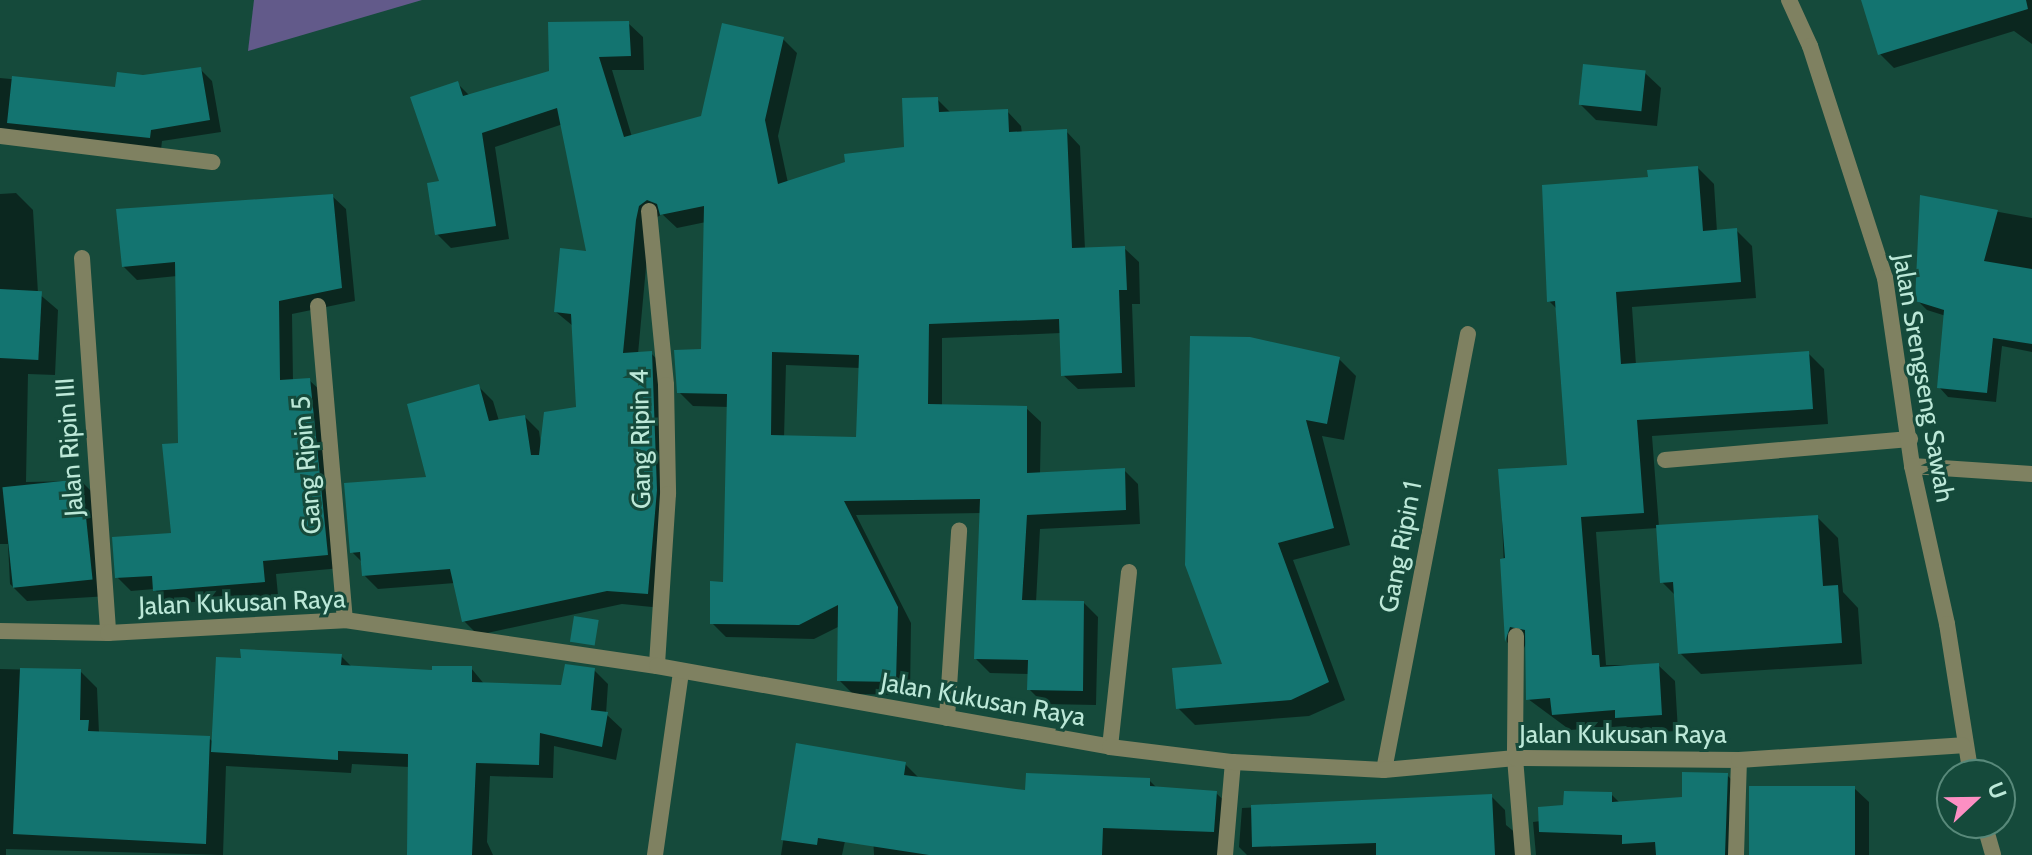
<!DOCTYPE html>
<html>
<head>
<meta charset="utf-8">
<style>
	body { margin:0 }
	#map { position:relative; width:2032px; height:855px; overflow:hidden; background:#154a3b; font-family:Cabin,sans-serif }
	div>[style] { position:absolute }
	.green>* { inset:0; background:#625a8a }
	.shadow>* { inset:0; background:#0007 }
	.building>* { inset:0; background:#137470; transform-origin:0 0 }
	.minor>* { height:16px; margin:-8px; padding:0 8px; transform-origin:8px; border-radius:8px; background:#7f8161 }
	.tertiary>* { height:16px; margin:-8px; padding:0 8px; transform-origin:8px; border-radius:8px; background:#7f8161 }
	span { translate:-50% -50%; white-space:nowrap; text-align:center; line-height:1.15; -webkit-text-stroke:6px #154a3b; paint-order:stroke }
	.street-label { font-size:26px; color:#bce8d8 }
	.north { position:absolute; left:1936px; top:759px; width:80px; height:80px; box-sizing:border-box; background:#154a3b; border:2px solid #58897a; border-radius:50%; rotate:68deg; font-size:22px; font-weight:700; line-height:32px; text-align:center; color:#bce8d8 }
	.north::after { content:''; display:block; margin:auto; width:28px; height:36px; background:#fc8fc3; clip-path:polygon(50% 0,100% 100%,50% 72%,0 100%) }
</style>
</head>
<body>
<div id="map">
	<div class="green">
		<div style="clip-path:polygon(254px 0,422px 0,248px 51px)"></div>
	</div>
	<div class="shadow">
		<div style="clip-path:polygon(1863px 0,2032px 0,2032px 44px,2014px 31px,1894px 68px,1880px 54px)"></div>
		<div style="clip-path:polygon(evenodd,628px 23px,643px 37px,644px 70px,612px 70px,632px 137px,703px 118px,783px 39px,797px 53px,778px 136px,788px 183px,906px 149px,937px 99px,952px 114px,1007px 111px,1021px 126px,1022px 134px,1066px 131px,1080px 146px,1085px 249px,1124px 248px,1139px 262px,1140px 304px,1132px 304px,1135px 387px,1078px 389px,1063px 375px,1061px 333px,942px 338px,942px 406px,1026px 408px,1041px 422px,1040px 474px,1124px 470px,1138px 484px,1140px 524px,1040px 529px,1036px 602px,1084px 603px,1098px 617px,1096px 705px,1044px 704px,1029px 689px,1030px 674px,990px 673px,976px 659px,982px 513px,856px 515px,911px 623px,910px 695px,853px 694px,839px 680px,840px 626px,814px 639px,726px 637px,712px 623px,724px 584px,729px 407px,693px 406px,679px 392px,703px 351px,706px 222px,677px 228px,662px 214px,653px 220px,649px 235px,638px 354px,651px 353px,665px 368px,662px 608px,622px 604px,478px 635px,464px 621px,455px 583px,378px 589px,364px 575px,363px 563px,352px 552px,429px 479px,479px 387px,493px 401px,499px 421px,525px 417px,539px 431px,541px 445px,578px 408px,573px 326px,556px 312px,589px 253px,563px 124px,495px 147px,509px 239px,451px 248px,437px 234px,457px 83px,470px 96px,551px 72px,628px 23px,786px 365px,860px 368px,858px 439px,784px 438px,786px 365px)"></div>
		<div style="clip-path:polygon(200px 69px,212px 81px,221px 132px,162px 141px,161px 150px,0 135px,0 78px,117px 89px)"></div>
		<div style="clip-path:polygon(1645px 73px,1661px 88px,1657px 126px,1596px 120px,1581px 105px)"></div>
		<div style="clip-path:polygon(1698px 168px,1714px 184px,1717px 232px,1736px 230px,1752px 246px,1756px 298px,1632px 307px,1636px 365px,1808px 353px,1824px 369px,1828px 424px,1652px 436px,1659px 527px,1817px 517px,1838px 538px,1843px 592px,1858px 608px,1862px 664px,1701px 674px,1680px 653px,1676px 596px,1662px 582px,1658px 528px,1596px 532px,1606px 665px,1658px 665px,1675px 681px,1678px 731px,1633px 733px,1626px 726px,1570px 730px,1528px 699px,1527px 640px,1521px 656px,1507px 642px,1500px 471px,1569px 467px,1558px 310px,1549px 301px,1650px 179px)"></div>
		<div style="clip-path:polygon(16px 193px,33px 210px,38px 293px,58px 310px,55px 375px,28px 374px,26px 482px,81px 481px,98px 498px,109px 596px,27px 601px,10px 584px,8px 544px,0 544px,0 194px)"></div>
		<div style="clip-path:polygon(332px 196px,346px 209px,355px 301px,292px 314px,293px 381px,309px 380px,323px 393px,341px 568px,276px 574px,278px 595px,169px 604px,154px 589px,131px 591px,117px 577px,173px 534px,180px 445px,177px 276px,137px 280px,123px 266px)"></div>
		<div style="clip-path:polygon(1922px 198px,2032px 218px,2032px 352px,2002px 346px,1996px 402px,1948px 397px,1939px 387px,1946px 316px,1927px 310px,1917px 300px)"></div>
		<div style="clip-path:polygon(1339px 359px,1356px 376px,1344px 440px,1322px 436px,1350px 545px,1293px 560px,1345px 700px,1309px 716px,1195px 725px,1178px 708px,1224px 666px,1187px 565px)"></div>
		<div style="clip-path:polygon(341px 656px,352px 667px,434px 672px,471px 668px,485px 685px,562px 687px,594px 670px,608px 684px,606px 714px,622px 729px,616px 760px,554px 746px,553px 778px,490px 776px,487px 842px,493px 855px,409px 855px,409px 767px,352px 764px,351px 773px,226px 766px,223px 855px,6px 849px,6px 855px,0 855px,0 669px,80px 671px,97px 688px,99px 733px,209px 738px,214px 743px)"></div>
		<div style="clip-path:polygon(798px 746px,860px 770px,842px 855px,781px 855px)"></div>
		<div style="clip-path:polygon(869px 758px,905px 764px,920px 779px,1026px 793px,1149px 780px,1158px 789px,1216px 793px,1231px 807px,1229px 855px,874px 855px)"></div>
		<div style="clip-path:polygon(1727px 775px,1741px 789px,1739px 855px,1536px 855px,1533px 822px,1565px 818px,1611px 794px,1620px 803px,1684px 799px)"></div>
		<div style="clip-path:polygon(1854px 788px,1869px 802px,1869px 855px,1749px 855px)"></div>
		<div style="clip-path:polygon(1491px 796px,1505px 810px,1506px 825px,1523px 839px,1524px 855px,1247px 855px,1239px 847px,1242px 808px)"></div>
	</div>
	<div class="building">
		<div style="clip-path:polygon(1861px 0,2026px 0,2028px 9px,1878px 55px)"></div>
		<div style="clip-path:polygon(evenodd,629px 21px,631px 56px,599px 57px,624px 137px,701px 116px,722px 23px,784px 37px,765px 120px,778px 184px,845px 162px,844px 154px,904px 147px,902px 98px,938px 97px,939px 112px,1008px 109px,1009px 132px,1067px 129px,1072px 248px,1125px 246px,1127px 290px,1119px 290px,1122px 373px,1061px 376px,1059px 319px,929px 324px,928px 404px,1027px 406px,1027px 473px,1125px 468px,1126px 510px,1027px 515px,1022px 600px,1084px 601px,1083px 691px,1027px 690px,1028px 660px,974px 659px,980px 499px,844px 501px,898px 607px,896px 682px,837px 681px,838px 605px,799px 625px,710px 624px,710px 581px,723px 582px,727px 394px,677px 393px,674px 350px,701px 349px,704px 206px,660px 215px,657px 204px,647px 200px,639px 206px,636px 220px,623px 353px,652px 351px,657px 490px,648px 594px,607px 591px,462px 622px,450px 569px,362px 576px,360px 552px,350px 553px,344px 483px,426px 477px,407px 404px,479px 384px,489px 421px,525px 415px,531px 455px,539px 455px,544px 412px,576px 407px,571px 314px,554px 312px,560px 248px,586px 251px,557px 108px,482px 133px,496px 226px,435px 235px,427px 183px,439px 181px,410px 97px,458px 81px,463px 96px,549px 71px,548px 22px,629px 21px,772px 352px,859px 355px,856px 437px,771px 435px,772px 352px)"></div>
		<div style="left:1583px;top:64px;width:63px;height:41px;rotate:6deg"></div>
		<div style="clip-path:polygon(201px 67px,210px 120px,151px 130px,150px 138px,7px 123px,12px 76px,115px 87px,117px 72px,143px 75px)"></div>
		<div style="clip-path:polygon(1698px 166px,1703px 231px,1737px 228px,1741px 282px,1616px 292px,1621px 364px,1809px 351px,1813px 409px,1637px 420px,1644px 513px,1581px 517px,1592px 655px,1599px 655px,1600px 667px,1659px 663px,1662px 715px,1615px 718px,1615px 710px,1552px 715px,1550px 698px,1526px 700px,1525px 630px,1510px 627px,1505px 642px,1500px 559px,1505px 558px,1498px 469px,1567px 465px,1555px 301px,1547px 302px,1542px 185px,1648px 177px,1647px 170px)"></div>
		<div style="clip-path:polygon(333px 194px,342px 288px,279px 301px,280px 380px,310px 378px,328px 555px,263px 561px,265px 582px,153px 591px,152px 576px,115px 578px,112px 537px,171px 533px,162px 444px,178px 443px,175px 262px,122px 267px,116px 209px)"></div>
		<div style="clip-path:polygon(1920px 195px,1998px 210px,1984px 261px,2032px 269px,2032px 344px,1993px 338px,1987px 393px,1937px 388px,1944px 310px,1915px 301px)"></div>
		<div style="left:0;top:289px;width:42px;height:69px;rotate:3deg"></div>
		<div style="clip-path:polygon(1190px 336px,1250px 337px,1340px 357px,1327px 424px,1306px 420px,1334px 528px,1278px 543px,1329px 682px,1291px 700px,1176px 709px,1172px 668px,1222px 664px,1185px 565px)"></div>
		<div style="left:82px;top:479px;width:101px;height:80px;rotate:84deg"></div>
		<div style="clip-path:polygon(1818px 515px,1823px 586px,1838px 585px,1842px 643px,1678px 654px,1673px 582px,1660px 583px,1656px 525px)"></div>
		<div style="left:574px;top:616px;width:25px;height:26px;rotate:9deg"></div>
		<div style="clip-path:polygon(240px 649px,342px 654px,341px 665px,432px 670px,432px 666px,472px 666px,472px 682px,561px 685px,565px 664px,595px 668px,591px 710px,608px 712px,602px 747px,540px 733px,539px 765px,476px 763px,472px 855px,407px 855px,408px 754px,338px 751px,338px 760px,211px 752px,216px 657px,241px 658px)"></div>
		<div style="clip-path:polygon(20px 668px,81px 669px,80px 720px,89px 720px,88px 731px,210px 736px,206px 844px,13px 834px)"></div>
		<div style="clip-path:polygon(796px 743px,906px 762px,904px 775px,1025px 790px,1026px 773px,1150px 778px,1150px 786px,1217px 791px,1214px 832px,1103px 828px,1102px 855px,929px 855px,818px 838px,817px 845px,781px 840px)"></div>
		<div style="clip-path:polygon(1682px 772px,1728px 773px,1725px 855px,1656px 855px,1655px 842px,1622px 844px,1622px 835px,1539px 832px,1538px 807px,1563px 805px,1564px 791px,1612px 792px,1612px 802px,1682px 797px)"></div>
		<div style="left:1749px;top:786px;width:106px;height:69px"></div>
		<div style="clip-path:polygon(1492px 794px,1495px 855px,1376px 855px,1376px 843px,1252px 847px,1251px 805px)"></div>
	</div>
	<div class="minor">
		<div style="left:0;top:136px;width:214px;rotate:7deg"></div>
		<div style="left:649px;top:211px;width:175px;rotate:84.4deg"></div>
		<div style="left:666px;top:385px;width:109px;rotate:88.9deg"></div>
		<div style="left:668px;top:494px;width:172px;rotate:93.7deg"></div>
		<div style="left:82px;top:258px;width:376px;rotate:86deg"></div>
		<div style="left:318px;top:306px;width:315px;rotate:85.1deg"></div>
		<div style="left:1665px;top:460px;width:246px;rotate:-4.9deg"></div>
		<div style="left:1912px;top:466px;width:120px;rotate:3.8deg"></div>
		<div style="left:1516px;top:636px;width:122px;rotate:90.5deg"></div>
		<div style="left:1515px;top:758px;width:97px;rotate:85.3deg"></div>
		<div style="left:947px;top:718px;width:188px;rotate:-86.3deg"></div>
		<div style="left:1110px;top:747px;width:176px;rotate:-83.8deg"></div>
		<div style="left:1384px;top:770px;width:444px;rotate:-79.1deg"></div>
		<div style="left:655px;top:855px;width:185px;rotate:-81.9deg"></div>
		<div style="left:1225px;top:855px;width:93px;rotate:-85.1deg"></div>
		<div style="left:1736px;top:855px;width:95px;rotate:-88.2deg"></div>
	</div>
	<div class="tertiary">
		<div style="left:1789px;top:0;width:51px;rotate:65.5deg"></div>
		<div style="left:1810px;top:46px;width:244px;rotate:72.1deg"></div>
		<div style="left:1885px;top:278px;width:190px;rotate:81.8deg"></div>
		<div style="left:1912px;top:466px;width:162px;rotate:77.5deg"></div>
		<div style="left:1947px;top:624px;width:153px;rotate:81deg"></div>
		<div style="left:0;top:631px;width:108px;rotate:1.1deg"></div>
		<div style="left:108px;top:633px;width:237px;rotate:-3.1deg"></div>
		<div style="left:345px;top:620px;width:315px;rotate:8.4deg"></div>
		<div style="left:657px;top:666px;width:460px;rotate:10.1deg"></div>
		<div style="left:1110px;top:747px;width:124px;rotate:7deg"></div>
		<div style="left:1233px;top:762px;width:151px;rotate:3deg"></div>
		<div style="left:1384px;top:770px;width:132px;rotate:-5.2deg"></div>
		<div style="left:1515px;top:758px;width:224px;rotate:0.5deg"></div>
		<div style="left:1739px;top:760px;width:224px;rotate:-3.8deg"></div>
		<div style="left:1984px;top:823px;width:33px;rotate:74deg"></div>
	</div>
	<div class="street-label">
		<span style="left:1923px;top:378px;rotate:80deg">Jalan Srengseng Sawah</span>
		<span style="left:641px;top:439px;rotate:-91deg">Gang Ripin 4</span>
		<span style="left:70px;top:447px;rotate:-94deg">Jalan Ripin III</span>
		<span style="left:307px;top:465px;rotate:-95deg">Gang Ripin 5</span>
		<span style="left:1401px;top:547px;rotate:-79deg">Gang Ripin 1</span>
		<span style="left:242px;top:603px;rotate:-2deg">Jalan Kukusan Raya</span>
		<span style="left:983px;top:700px;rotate:10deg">Jalan Kukusan Raya</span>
		<span style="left:1623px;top:735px">Jalan Kukusan Raya</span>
	</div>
	<div class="north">U</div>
</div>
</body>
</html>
